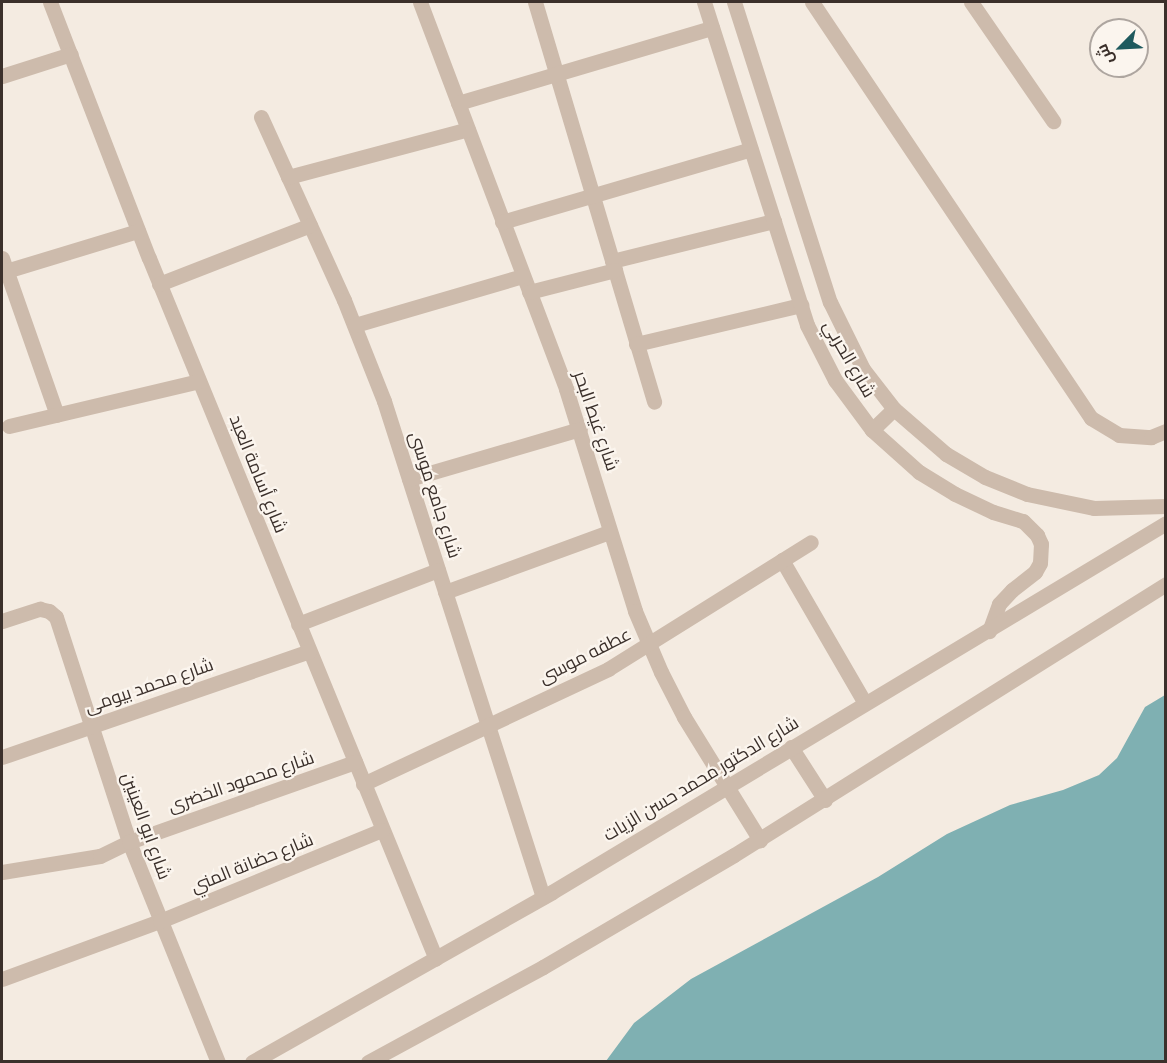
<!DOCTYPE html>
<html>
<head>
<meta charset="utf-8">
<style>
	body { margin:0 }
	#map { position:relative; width:1167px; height:1063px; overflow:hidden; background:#f4ebe1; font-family:"PT Sans Narrow",Cairo,sans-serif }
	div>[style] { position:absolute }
	.water>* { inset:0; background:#7fb0b2 }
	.service>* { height:15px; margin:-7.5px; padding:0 7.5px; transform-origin:7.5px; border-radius:7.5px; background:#cdbbac }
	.minor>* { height:15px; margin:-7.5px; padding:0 7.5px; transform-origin:7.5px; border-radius:7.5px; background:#cdbbac }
	.tertiary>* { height:15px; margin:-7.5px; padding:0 7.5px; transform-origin:7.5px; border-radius:7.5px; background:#cdbbac }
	span { translate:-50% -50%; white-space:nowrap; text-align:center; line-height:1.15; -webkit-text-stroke:4.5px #fbf5ee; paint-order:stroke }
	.street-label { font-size:18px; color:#3b302b }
	.frame { position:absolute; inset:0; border:3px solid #3b302b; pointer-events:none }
	.north { position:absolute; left:1089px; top:18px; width:60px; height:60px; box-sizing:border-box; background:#fbf5ee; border:2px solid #aea6a0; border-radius:50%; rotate:246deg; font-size:16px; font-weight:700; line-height:24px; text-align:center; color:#3b302b }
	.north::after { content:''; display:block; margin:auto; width:21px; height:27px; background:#1f5a5e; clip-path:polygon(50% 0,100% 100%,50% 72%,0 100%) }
</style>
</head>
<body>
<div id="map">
	<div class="water">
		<div style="clip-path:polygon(1165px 695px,1165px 1061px,606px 1061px,634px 1023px,691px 979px,878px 877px,947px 834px,1010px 805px,1063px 790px,1099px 775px,1117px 758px,1145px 707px)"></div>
	</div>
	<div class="service">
		<div style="left:812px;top:2px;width:501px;rotate:56.15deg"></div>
		<div style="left:1091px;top:418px;width:33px;rotate:31deg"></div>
		<div style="left:1119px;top:435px;width:32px;rotate:4deg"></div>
		<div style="left:1151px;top:437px;width:16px;rotate:-22deg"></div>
		<div style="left:971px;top:2px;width:145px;rotate:55.4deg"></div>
	</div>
	<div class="minor">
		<div style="left:50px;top:2px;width:274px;rotate:68.9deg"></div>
		<div style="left:149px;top:258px;width:757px;rotate:67.74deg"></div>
		<div style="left:420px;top:2px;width:414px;rotate:69.3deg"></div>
		<div style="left:566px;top:389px;width:232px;rotate:72.7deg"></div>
		<div style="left:635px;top:611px;width:66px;rotate:66.9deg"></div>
		<div style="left:661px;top:672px;width:51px;rotate:62.9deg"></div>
		<div style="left:684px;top:717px;width:145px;rotate:58.3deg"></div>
		<div style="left:535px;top:2px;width:417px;rotate:73.4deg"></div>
		<div style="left:2px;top:76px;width:72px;rotate:-17.7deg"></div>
		<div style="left:458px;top:103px;width:265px;rotate:-16.5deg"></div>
		<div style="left:261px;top:117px;width:201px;rotate:65.6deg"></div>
		<div style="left:344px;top:300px;width:109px;rotate:68.4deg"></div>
		<div style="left:384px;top:401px;width:521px;rotate:72.23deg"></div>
		<div style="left:288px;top:177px;width:186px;rotate:-14.9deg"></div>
		<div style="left:502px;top:222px;width:259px;rotate:-16.3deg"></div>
		<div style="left:2px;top:258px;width:166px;rotate:70.7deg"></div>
		<div style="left:612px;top:261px;width:167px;rotate:-13.9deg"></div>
		<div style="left:6px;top:271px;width:138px;rotate:-16.9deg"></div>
		<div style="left:159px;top:284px;width:162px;rotate:-21.3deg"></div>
		<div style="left:529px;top:292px;width:89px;rotate:-14.3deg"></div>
		<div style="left:355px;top:325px;width:175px;rotate:-16.3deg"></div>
		<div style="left:636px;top:344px;width:170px;rotate:-13.3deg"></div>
		<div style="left:9px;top:426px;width:195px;rotate:-13.3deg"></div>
		<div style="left:409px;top:479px;width:178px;rotate:-16.3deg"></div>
		<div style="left:782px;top:560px;width:165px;rotate:59.9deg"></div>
		<div style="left:445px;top:592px;width:175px;rotate:-20.1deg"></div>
		<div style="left:2px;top:621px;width:40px;rotate:-18deg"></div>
		<div style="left:40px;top:609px;width:9px;rotate:13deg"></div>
		<div style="left:49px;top:611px;width:9px;rotate:41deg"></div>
		<div style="left:56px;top:617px;width:237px;rotate:72deg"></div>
		<div style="left:129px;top:842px;width:237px;rotate:68deg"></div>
		<div style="left:298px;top:624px;width:150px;rotate:-21.1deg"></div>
		<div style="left:2px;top:757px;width:325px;rotate:-19deg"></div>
		<div style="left:363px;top:784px;width:271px;rotate:-25.1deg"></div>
		<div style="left:608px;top:669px;width:239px;rotate:-32deg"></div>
		<div style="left:2px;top:872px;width:99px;rotate:-9.3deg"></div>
		<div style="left:100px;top:856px;width:32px;rotate:-26deg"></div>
		<div style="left:129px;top:842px;width:240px;rotate:-19.5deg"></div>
		<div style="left:2px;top:979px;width:168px;rotate:-20.2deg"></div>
		<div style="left:160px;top:921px;width:240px;rotate:-22.3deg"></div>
	</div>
	<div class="tertiary">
		<div style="left:704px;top:2px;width:339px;rotate:72.3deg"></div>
		<div style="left:807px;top:325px;width:62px;rotate:63deg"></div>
		<div style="left:835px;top:380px;width:62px;rotate:53.5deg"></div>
		<div style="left:872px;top:430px;width:63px;rotate:41.8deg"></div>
		<div style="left:919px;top:472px;width:42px;rotate:31.4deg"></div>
		<div style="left:955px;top:494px;width:42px;rotate:25.3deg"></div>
		<div style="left:993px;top:512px;width:31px;rotate:17deg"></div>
		<div style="left:1023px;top:521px;width:20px;rotate:45deg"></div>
		<div style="left:1037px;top:535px;width:10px;rotate:66deg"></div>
		<div style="left:1041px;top:544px;width:19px;rotate:93deg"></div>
		<div style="left:1040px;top:563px;width:10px;rotate:119deg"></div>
		<div style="left:1035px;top:572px;width:29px;rotate:142deg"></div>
		<div style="left:1012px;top:590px;width:19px;rotate:133deg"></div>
		<div style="left:999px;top:604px;width:29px;rotate:110deg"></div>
		<div style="left:734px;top:2px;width:315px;rotate:72.3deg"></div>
		<div style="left:830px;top:302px;width:75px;rotate:63.8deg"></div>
		<div style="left:863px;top:369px;width:51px;rotate:52.2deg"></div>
		<div style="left:894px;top:409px;width:69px;rotate:40.9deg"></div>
		<div style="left:946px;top:454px;width:45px;rotate:30.5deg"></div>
		<div style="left:985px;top:477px;width:45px;rotate:22deg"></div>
		<div style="left:1027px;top:494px;width:68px;rotate:11.8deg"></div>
		<div style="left:1094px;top:508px;width:72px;rotate:-1.6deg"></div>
		<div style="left:872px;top:430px;width:30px;rotate:-44deg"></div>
		<div style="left:791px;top:747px;width:63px;rotate:57.3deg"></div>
		<div style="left:252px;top:1062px;width:345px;rotate:-29.5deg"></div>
		<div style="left:552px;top:892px;width:716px;rotate:-31deg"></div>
		<div style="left:368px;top:1062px;width:199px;rotate:-28.5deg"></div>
		<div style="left:543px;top:967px;width:221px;rotate:-30.4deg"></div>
		<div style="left:734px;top:855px;width:510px;rotate:-32.1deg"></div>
	</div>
	<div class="street-label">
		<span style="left:849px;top:359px;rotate:60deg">شارع الحربي</span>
		<span style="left:596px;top:421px;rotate:71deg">شارع غيط البحر</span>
		<span style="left:258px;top:474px;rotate:68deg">شارع أسامة العبد</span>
		<span style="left:435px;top:495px;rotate:72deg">شارع جامع موسى</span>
		<span style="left:585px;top:656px;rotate:-27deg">عطفه موسى</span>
		<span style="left:149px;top:686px;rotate:-19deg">شارع محمد بيومى</span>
		<span style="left:701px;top:779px;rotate:-31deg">شارع الدكتور محمد حسن الزيات</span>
		<span style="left:241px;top:782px;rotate:-19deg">شارع محمود الخضرى</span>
		<span style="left:146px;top:826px;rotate:70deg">شارع ابو العينين</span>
		<span style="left:252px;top:863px;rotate:-22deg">شارع حضانة المني</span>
	</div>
	<div class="frame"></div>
	<div class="north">ش</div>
</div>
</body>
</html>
